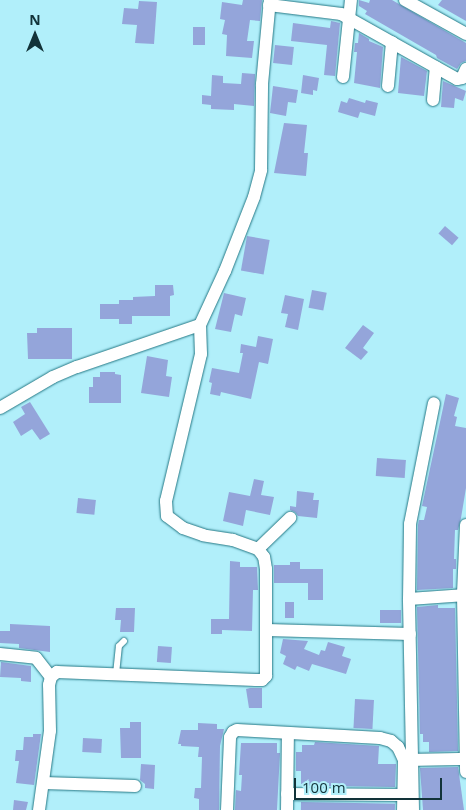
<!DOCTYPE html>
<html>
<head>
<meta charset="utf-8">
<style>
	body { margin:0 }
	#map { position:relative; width:466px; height:810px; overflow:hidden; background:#b1effa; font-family:"Open Sans",sans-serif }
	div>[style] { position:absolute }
	.building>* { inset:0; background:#94a5da; transform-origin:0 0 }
	.roads { filter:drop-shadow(0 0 1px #257885) drop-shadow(0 0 1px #257885) }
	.service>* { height:6px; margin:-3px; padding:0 3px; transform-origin:3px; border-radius:3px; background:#fff }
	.minor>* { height:12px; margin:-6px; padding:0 6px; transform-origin:6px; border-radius:6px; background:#fff }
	span { translate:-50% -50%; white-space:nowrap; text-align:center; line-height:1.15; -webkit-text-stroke:4px #b1effa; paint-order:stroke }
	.north { position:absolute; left:10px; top:10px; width:50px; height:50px; -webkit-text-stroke:4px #b1effa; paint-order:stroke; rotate:0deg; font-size:14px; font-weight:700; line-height:20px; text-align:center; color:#123339 }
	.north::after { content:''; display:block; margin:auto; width:18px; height:22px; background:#123339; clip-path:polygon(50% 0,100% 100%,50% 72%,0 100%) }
	.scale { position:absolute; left:294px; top:778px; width:148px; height:22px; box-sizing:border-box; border:2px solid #123339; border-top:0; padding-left:6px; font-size:15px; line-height:18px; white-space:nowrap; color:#123339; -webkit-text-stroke:4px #b1effa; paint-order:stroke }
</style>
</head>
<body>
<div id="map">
	<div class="building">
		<div style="clip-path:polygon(243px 0,262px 0,260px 21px,250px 20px,247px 41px,254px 41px,252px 58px,226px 56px,227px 35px,222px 34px,225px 20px,220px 19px,222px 2px,242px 5px)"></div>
		<div style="clip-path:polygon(359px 0,369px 3px,370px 0,392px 0,466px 43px,466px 61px,461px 63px,457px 69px,437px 58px,436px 55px,365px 14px,367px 11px,359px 6px)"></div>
		<div style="clip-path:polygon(442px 0,466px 0,466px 21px,438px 5px)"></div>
		<div style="clip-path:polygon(139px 1px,157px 2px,154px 44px,135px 43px,137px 25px,122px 24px,124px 8px,138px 9px)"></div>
		<div style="clip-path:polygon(331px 21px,340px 23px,335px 76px,324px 75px,327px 45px,291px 41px,293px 23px,330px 28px)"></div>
		<div style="left:193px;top:27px;width:12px;height:18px"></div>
		<div style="clip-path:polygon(359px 33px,369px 39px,369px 41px,383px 47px,380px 88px,354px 83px,357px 52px,354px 52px,355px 43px,358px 43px)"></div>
		<div style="left:275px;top:45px;width:19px;height:18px;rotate:6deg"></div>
		<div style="clip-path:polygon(401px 57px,427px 71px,424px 96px,398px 93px)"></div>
		<div style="clip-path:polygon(242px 73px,255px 74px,254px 106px,234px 104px,234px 110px,211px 109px,211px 105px,202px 104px,202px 95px,211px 96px,212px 75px,223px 76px,223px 83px,241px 84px)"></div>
		<div style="clip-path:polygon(303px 75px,319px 78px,317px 91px,313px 90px,313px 95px,301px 93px)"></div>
		<div style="clip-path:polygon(443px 81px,466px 91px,463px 101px,455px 98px,454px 108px,441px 107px)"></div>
		<div style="clip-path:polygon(273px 86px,298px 90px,296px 103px,288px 102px,286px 116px,270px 113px)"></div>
		<div style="clip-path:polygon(349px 98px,365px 103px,366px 100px,378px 103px,375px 116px,360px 112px,358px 118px,338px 112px,341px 101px,347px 103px)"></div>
		<div style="clip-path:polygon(284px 123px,307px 125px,304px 153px,308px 153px,306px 176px,274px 173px)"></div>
		<div style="left:445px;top:226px;width:18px;height:10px;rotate:41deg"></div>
		<div style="left:247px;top:236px;width:23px;height:35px;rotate:10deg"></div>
		<div style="clip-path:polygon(155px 285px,173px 285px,174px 295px,170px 296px,170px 316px,132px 316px,132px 324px,119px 324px,119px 319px,100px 319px,100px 304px,119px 304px,119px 300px,133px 300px,133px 297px,155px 296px)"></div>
		<div style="left:312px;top:290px;width:15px;height:18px;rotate:11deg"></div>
		<div style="clip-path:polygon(224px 293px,246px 298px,242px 316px,235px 314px,231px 332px,215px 329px)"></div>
		<div style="clip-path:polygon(285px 295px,304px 299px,298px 330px,285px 327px,288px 314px,281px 313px)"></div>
		<div style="clip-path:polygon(363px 325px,374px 333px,363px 348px,368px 352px,361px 360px,345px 348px)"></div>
		<div style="clip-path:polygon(37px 328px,72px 328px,72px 359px,28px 359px,27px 333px,37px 333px)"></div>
		<div style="clip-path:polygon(258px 336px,273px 339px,268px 364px,259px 362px,251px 399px,221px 392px,220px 396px,210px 394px,212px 383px,209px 382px,212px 368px,239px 373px,243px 353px,240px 353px,241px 344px,256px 347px)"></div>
		<div style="clip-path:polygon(147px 356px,168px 360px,166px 376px,172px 377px,169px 397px,141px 393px)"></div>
		<div style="clip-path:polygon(100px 372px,115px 372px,115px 374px,121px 375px,121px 403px,89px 403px,89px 387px,93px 387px,93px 377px,100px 377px)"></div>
		<div style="clip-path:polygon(446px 394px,459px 398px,454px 416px,457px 417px,455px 426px,466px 428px,466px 488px,461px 518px,458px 530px,455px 530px,454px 559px,456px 559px,456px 569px,453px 569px,453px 588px,417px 590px,418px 525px,419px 520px,424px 520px,427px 507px,422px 506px)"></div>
		<div style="clip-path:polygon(30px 402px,50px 434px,40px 440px,32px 429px,21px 436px,13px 422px,25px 414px,21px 407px)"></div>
		<div style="left:377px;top:458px;width:29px;height:18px;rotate:4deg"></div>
		<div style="clip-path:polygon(254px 479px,264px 481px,261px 495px,274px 497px,270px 515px,246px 510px,243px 526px,223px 521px,229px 492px,250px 496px)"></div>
		<div style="clip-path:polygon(297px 491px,314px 493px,313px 500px,319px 500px,317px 518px,298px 516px,295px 512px,290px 510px,290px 506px,296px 507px)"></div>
		<div style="left:78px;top:498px;width:18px;height:15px;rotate:6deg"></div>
		<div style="clip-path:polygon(230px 561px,240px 562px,240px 567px,257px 567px,258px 590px,253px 590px,252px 631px,222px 630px,222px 634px,211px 634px,211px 619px,229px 619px)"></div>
		<div style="clip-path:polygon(290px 562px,300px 562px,300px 569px,323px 569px,323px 600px,308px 600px,308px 583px,274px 583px,274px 565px,290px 565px)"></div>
		<div style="left:285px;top:602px;width:9px;height:16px"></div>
		<div style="clip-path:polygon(438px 605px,438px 608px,455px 608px,458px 751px,429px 752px,429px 742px,423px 742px,423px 734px,420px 734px,417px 607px)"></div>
		<div style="clip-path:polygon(116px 608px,135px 608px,134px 632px,120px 632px,121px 620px,115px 620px)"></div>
		<div style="left:380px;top:610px;width:21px;height:13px"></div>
		<div style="clip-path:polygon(10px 624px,50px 626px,50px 652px,19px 648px,19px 644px,0 643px,0 631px,10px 631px)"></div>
		<div style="clip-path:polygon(283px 639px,308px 641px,304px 649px,319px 655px,321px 650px,325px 651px,328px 642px,345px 647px,342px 656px,351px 659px,346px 674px,312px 664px,309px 671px,297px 666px,295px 670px,283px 664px,286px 656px,280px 653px)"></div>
		<div style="left:158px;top:646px;width:14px;height:16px;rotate:4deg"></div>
		<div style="clip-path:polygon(1px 662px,31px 666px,31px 682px,21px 681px,21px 678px,0 677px)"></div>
		<div style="clip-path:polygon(250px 688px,262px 688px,262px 708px,249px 708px,246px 689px)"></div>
		<div style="left:355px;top:699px;width:19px;height:29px;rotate:3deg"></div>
		<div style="clip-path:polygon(130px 722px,141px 722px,141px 758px,121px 758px,120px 728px,130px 728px)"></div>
		<div style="clip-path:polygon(198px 723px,217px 724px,217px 729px,224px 729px,220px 746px,219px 810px,199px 810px,199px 799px,194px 798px,195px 788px,201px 788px,202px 757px,198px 757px,199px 747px,181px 746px,181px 744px,178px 744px,181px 730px,198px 730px)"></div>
		<div style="clip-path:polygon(33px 734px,41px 734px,34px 785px,16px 783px,19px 761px,15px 761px,16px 750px,23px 750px,24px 737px,33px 737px)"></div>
		<div style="left:83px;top:738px;width:19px;height:14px;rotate:3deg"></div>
		<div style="clip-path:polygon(315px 742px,379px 746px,378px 764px,396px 764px,395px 787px,329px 786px,329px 783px,314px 783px,314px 786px,301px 786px,301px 771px,296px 771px,296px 752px,302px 752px,302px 745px,314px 745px)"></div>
		<div style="clip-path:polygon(241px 743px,277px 743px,277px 753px,280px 753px,277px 810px,235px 810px,236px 790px,241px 791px,242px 775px,239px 775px)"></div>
		<div style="clip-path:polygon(141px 764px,155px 765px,154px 789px,145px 788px,145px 784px,140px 780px)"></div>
		<div style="clip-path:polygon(458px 767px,464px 810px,423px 810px,420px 768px)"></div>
		<div style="clip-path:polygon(14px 800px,28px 802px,26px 810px,13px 810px)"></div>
		<div style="left:301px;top:802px;width:94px;height:8px;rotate:1deg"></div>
	</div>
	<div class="roads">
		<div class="service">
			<div style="left:116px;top:674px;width:28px;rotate:-84deg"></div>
			<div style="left:119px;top:646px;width:7px;rotate:-45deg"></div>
		</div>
		<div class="minor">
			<div style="left:405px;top:0;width:70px;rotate:29.1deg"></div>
			<div style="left:269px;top:5px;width:73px;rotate:7.1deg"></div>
			<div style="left:341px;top:14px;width:133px;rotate:29.3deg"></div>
			<div style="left:457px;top:79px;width:5px;rotate:-11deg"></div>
			<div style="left:462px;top:78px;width:10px;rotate:-66deg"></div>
			<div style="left:343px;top:77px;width:77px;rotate:-84.1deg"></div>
			<div style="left:388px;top:86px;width:44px;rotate:-84.8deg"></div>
			<div style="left:433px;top:100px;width:33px;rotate:-85deg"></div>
			<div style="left:0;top:408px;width:61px;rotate:-30.3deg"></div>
			<div style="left:53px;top:377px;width:26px;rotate:-23deg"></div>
			<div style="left:77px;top:367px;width:130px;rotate:-18.9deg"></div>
			<div style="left:466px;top:525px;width:70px;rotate:92.5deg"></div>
			<div style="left:463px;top:595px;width:177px;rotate:89deg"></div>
			<div style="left:258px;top:549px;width:27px;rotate:-160deg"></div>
			<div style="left:233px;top:540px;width:30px;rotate:-171deg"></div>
			<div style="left:203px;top:535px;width:21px;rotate:-161deg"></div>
			<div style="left:183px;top:528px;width:20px;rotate:-143deg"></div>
			<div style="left:167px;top:516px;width:15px;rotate:-94deg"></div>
			<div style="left:166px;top:501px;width:151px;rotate:-76.6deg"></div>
			<div style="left:201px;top:354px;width:29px;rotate:-92deg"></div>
			<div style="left:200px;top:325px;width:60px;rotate:-65.2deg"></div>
			<div style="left:225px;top:271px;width:79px;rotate:-68.6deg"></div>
			<div style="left:254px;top:197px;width:28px;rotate:-75deg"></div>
			<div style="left:261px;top:170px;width:86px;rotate:-89.3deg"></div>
			<div style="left:262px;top:84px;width:84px;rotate:-84.6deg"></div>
			<div style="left:409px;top:599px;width:57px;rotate:-4deg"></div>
			<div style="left:267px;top:630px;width:143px;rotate:1.6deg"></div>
			<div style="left:0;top:654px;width:36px;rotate:6deg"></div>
			<div style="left:36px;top:658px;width:24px;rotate:52deg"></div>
			<div style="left:413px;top:760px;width:53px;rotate:-1.1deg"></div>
			<div style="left:44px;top:783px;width:91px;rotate:1.9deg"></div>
			<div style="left:287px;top:794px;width:116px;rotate:0.5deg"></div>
			<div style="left:39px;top:810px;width:80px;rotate:-82.1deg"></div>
			<div style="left:50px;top:731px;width:46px;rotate:-91.2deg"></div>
			<div style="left:49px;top:685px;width:8px;rotate:-76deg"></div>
			<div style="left:51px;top:677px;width:8px;rotate:-40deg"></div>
			<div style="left:57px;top:672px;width:199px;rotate:2.3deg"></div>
			<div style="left:256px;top:680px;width:6px"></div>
			<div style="left:262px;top:680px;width:6px;rotate:-45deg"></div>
			<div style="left:266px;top:676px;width:107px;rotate:-90deg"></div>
			<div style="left:266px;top:569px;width:12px;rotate:-99deg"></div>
			<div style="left:264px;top:557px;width:10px;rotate:-127deg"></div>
			<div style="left:258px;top:549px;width:45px;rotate:-44.1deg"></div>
			<div style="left:227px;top:810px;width:73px;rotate:-87.6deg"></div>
			<div style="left:230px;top:737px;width:6px;rotate:-59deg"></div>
			<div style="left:233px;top:732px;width:4px;rotate:-27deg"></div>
			<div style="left:237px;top:730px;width:143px;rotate:3.2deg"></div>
			<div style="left:380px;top:738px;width:11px;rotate:15deg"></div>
			<div style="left:391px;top:741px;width:9px;rotate:41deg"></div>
			<div style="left:398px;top:747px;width:14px;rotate:65deg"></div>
			<div style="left:404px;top:760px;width:50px;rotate:91.1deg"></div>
			<div style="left:287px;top:810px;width:77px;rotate:-89.3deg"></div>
			<div style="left:413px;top:810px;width:211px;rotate:-91.1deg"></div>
			<div style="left:409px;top:599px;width:75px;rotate:-89.2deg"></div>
			<div style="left:410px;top:524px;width:123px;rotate:-78.8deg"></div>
		</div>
	</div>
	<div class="north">N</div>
	<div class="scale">100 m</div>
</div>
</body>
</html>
